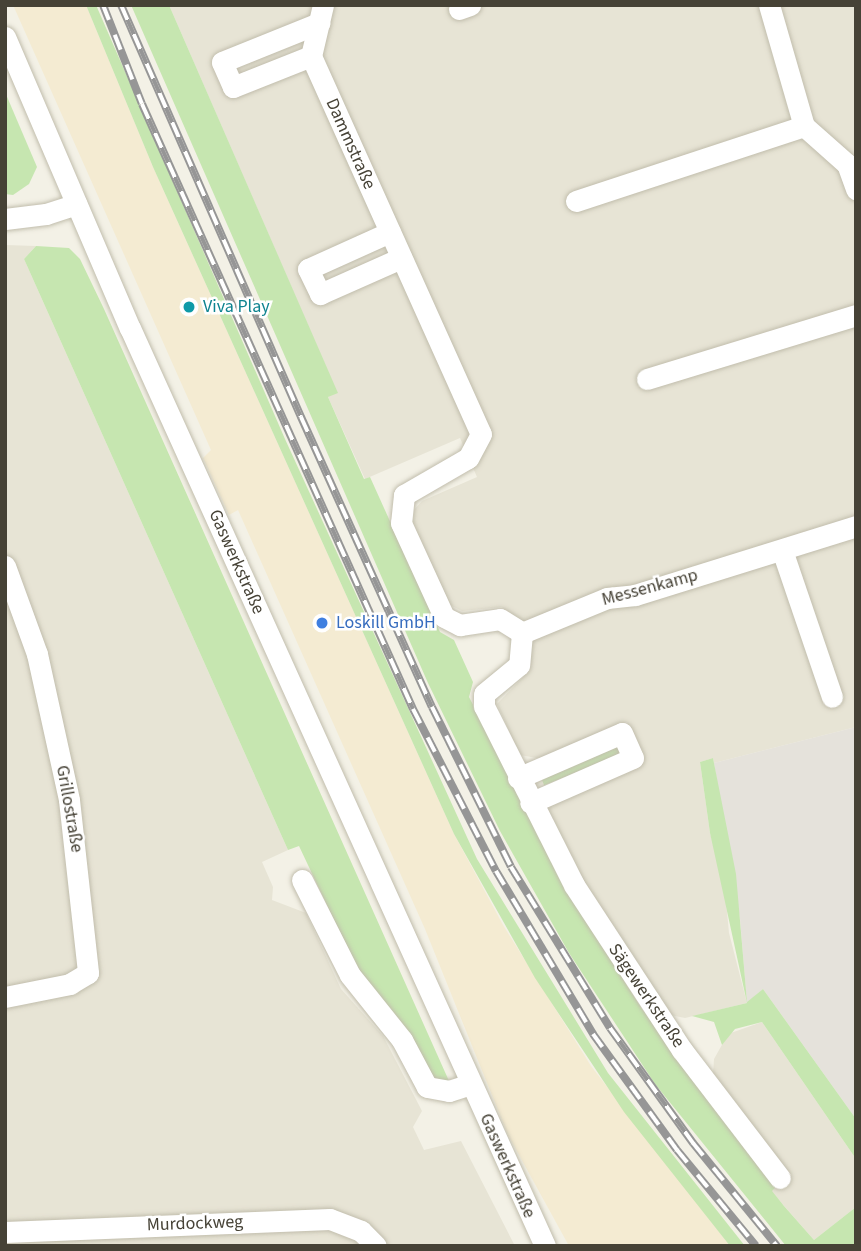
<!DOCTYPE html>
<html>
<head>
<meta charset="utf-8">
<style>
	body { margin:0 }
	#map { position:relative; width:861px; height:1251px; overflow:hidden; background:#f3f1e6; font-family:"Source Sans 3",sans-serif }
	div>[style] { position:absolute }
	.residential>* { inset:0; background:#e7e4d5 }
	.commercial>* { inset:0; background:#f4ebd2 }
	.industrial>* { inset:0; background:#e5e2db }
	.green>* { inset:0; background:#c6e6b0; transform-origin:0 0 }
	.roads { filter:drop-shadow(0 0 2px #c1bdac) drop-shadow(0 0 2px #c1bdac) }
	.street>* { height:21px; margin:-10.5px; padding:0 10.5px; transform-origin:10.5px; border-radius:10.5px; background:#fff }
	.rail>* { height:8px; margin-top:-4px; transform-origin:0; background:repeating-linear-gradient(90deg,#fff 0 16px,#969696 0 32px); box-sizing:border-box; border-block:2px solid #969696 }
	.dots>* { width:19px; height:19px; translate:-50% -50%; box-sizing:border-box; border:4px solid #fff; border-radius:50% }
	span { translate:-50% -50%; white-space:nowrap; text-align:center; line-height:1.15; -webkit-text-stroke:5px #fff; paint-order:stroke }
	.street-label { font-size:18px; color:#464236 }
	.culture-label { font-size:18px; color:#0d838f }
	.left { translate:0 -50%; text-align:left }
	.shop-label { font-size:18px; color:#366cbe }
	.frame { position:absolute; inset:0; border:7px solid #464236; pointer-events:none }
</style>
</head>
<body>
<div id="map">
	<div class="residential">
		<div style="clip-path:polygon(169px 5px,856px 5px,856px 727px,714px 763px,713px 758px,700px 762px,710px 833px,724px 880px,729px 933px,747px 1003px,685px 1018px,670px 1015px,583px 879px,548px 811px,553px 801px,644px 761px,627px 722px,542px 759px,520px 755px,497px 704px,530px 670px,502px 607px,462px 611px,450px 605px,413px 523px,414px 510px,422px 501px,477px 477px,460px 438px,365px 479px,328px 397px,337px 392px)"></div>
		<div style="clip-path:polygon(5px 245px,36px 246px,24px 259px,288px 850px,262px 862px,273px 887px,272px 900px,306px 913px,341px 989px,383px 1036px,422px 1111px,413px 1127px,424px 1150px,461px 1141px,515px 1246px,5px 1246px)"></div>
		<div style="clip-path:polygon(762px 1022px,856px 1159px,856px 1207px,814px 1240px,771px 1191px,791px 1175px,713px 1075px,714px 1059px,728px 1034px)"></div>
	</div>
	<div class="commercial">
		<div style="clip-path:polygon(13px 5px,86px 5px,153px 167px,454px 834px,503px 925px,591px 1066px,730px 1246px,569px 1246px,508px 1135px,425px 929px,238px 510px,229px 515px,203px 458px,211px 450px)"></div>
	</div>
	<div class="industrial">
		<div style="clip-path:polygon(856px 727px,856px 1119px,763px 989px,747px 1003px,740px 919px,714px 763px)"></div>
	</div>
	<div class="green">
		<div style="clip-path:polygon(86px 5px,96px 5px,285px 439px,477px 859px,608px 1073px,745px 1246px,730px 1246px,624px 1112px,535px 978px,454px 834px,153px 167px)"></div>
		<div style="clip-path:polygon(131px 5px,169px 5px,338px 393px,328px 397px,364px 479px,370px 477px,440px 632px,454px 640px,473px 682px,469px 697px,580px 912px,642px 1009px,776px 1187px,772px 1191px,784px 1206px,814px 1240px,856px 1207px,856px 1246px,786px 1246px,655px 1084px,569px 953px,500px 831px,428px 683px)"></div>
		<div style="clip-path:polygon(5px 92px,37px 167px,29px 184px,13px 195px,5px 194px)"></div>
		<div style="clip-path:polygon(36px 246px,69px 248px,80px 259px,104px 309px,449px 1081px,437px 1084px,367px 990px,299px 846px,288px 850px,24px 259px)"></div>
		<div style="left:617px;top:744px;width:11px;height:83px;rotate:68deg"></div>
		<div style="clip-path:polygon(713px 758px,736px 874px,747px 1002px,763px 989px,856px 1119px,856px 1159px,762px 1022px,735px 1029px,722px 1045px,714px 1022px,692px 1016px,747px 1003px,710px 833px,700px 762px)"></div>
	</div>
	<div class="roads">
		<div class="street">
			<div style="left:323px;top:5px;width:52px;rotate:103.2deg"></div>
			<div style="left:311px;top:56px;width:414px;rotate:65.8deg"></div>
			<div style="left:481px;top:434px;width:27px;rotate:118deg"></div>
			<div style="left:468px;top:458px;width:74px;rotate:150deg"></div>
			<div style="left:404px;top:495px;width:28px;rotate:96deg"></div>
			<div style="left:401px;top:523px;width:103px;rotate:65.4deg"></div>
			<div style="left:444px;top:617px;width:18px;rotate:27deg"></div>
			<div style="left:460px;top:625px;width:40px;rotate:-8.5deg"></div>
			<div style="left:500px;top:619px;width:26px;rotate:32deg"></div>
			<div style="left:522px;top:633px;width:32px;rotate:95deg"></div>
			<div style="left:519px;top:665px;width:45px;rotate:140.4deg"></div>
			<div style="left:484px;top:694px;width:12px;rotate:90deg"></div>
			<div style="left:484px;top:706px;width:200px;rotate:63.3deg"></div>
			<div style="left:574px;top:885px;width:197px;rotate:56.8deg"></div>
			<div style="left:682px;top:1050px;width:161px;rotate:52.6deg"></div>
			<div style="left:769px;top:5px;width:126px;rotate:73.9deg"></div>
			<div style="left:459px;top:9px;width:12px;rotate:-20deg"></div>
			<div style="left:5px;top:37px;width:317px;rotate:66.8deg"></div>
			<div style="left:130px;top:328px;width:1007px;rotate:65.67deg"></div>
			<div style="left:311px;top:56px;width:84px;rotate:158.3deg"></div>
			<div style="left:233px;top:87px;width:27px;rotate:-114deg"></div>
			<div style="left:222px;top:62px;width:105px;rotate:-21.9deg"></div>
			<div style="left:576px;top:201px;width:240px;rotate:-18.2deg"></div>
			<div style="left:804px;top:126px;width:57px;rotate:41.5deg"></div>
			<div style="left:847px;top:164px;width:27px;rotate:70deg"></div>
			<div style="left:5px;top:219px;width:41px;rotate:-7deg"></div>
			<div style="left:46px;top:214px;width:32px;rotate:-18deg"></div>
			<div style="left:390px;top:232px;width:90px;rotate:155.7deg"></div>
			<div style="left:308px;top:269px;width:28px;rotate:64deg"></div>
			<div style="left:320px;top:294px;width:89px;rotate:-24deg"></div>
			<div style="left:647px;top:379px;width:219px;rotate:-17deg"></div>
			<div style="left:782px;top:550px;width:155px;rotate:71.2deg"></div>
			<div style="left:5px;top:566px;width:94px;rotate:70deg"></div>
			<div style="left:37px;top:654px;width:149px;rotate:77.6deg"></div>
			<div style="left:69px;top:800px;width:174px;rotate:83.7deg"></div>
			<div style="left:88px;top:973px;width:21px;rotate:149deg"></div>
			<div style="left:70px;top:984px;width:66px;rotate:168.7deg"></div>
			<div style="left:522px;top:633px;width:92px;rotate:-22.4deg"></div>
			<div style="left:607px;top:598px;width:28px;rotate:-6deg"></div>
			<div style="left:635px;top:595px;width:232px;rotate:-17.3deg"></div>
			<div style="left:518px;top:778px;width:113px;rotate:-23.4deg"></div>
			<div style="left:622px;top:733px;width:27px;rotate:66deg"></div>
			<div style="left:633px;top:758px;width:112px;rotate:156.4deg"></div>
			<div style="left:302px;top:880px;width:106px;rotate:63.2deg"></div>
			<div style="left:350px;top:975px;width:83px;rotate:51.3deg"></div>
			<div style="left:402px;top:1040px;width:53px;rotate:62deg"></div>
			<div style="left:427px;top:1087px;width:22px;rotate:10deg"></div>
			<div style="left:449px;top:1091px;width:23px;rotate:-18deg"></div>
			<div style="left:5px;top:1232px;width:325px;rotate:-2.3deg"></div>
			<div style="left:330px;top:1219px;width:33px;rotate:21deg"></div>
			<div style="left:361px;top:1231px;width:21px;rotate:45deg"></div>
		</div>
	</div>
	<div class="rail">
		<div style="left:103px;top:5px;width:106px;rotate:68.5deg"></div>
		<div style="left:142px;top:104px;width:663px;rotate:65.87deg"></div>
		<div style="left:413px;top:709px;width:182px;rotate:62.9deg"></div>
		<div style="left:496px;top:871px;width:190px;rotate:59.2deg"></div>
		<div style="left:593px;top:1034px;width:143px;rotate:54.1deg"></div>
		<div style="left:677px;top:1150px;width:124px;rotate:50.5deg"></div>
		<div style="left:121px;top:5px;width:450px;rotate:66.4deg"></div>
		<div style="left:301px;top:417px;width:318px;rotate:65.7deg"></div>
		<div style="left:432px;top:707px;width:178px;rotate:63.7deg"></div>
		<div style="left:511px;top:867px;width:189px;rotate:58.4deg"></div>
		<div style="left:610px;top:1028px;width:142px;rotate:54.2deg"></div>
		<div style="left:693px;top:1143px;width:133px;rotate:50.8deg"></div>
	</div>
	<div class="dots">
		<div style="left:189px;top:307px;background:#0f9aa8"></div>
		<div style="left:322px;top:623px;background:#3f7fe0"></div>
	</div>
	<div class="street-label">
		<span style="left:350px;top:144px;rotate:66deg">Dammstraße</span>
		<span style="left:236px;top:562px;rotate:66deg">Gaswerkstraße</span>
		<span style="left:650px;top:588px;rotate:-15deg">Messenkamp</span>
		<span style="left:69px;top:809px;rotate:80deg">Grillostraße</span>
		<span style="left:646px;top:996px;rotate:56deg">Sägewerkstraße</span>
		<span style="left:507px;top:1166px;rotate:66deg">Gaswerkstraße</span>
		<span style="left:195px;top:1224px;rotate:-2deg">Murdockweg</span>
	</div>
	<div class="culture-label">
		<span class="left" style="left:203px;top:307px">Viva Play</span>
	</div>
	<div class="shop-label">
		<span class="left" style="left:336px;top:623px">Loskill GmbH</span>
	</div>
	<div class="frame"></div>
</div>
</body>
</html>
